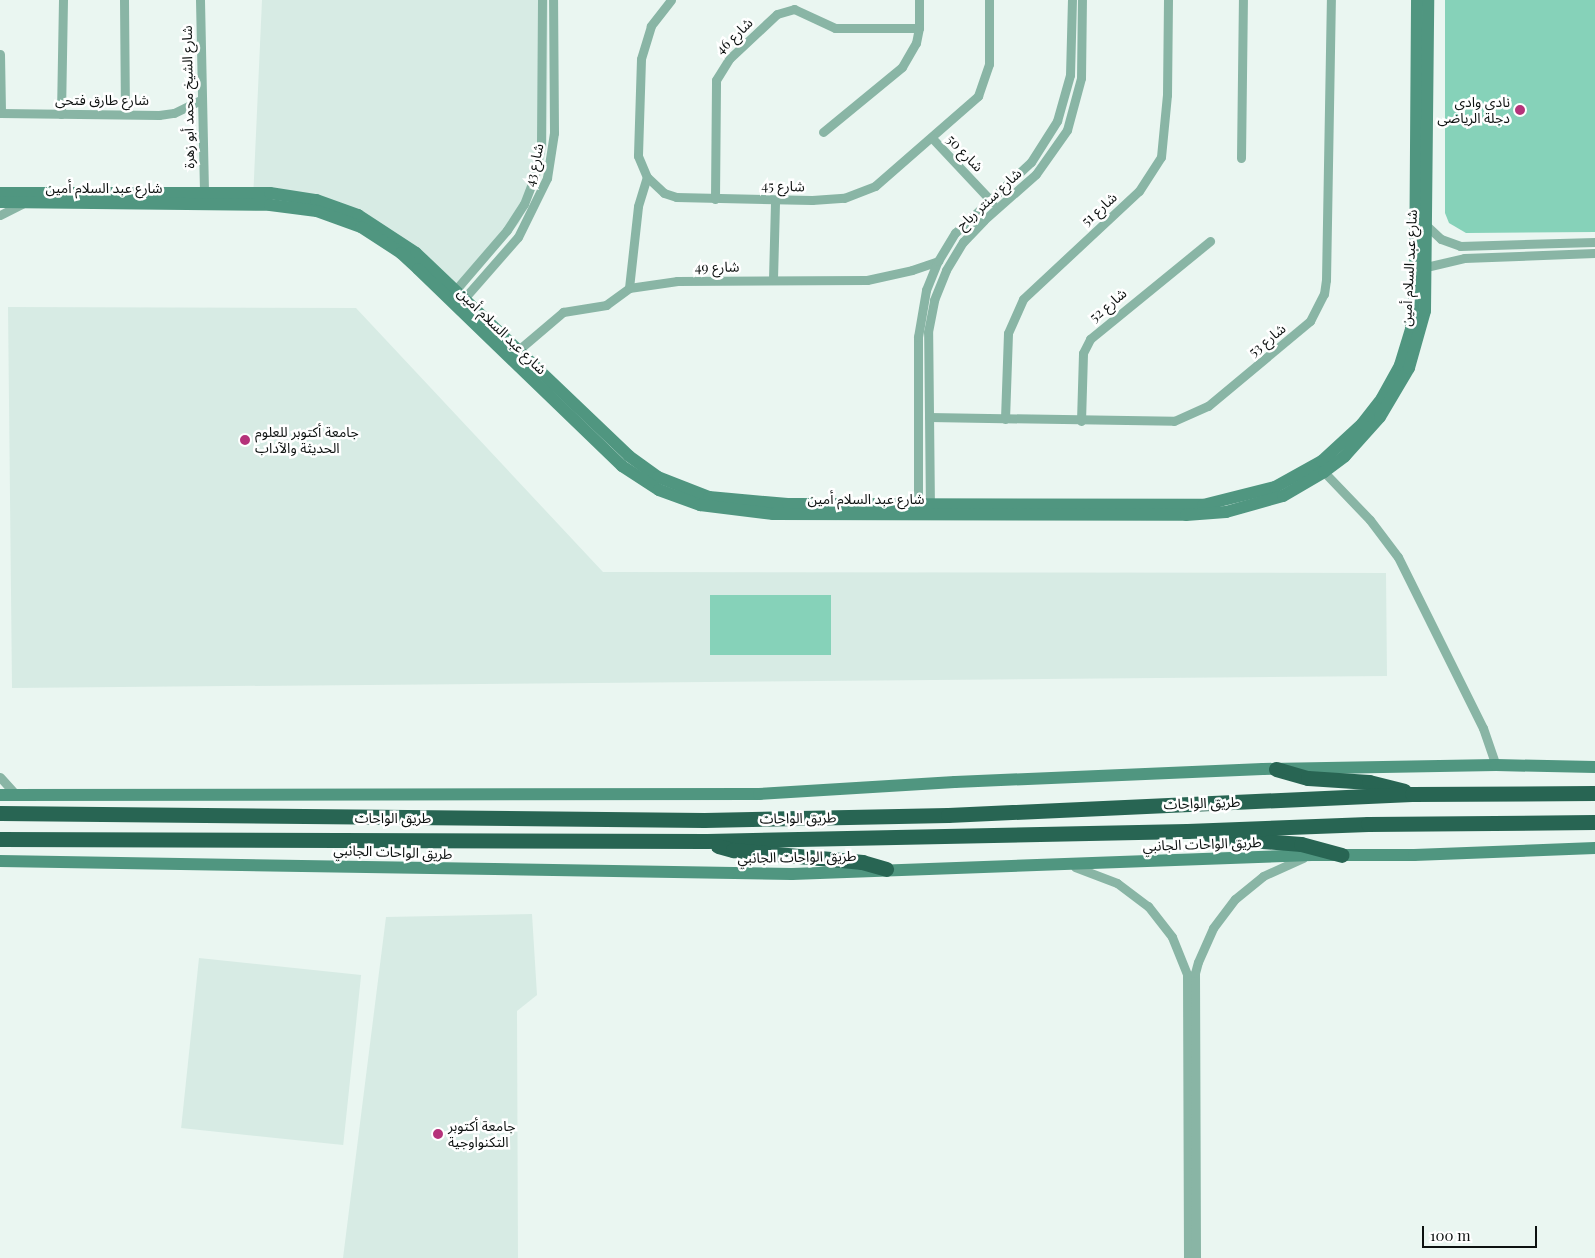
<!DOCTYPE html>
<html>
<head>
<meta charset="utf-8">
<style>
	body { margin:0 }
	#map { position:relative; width:1595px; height:1258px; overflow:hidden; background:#eaf6f1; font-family:"Playfair Display","Noto Sans Arabic",serif }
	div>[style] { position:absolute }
	.built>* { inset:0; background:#d7ebe4; transform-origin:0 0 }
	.green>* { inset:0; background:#86d2b9; transform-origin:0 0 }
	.street>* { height:9px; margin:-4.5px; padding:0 4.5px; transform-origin:4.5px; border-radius:4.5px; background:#89b5a5 }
	.secondary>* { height:12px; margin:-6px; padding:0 6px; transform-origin:6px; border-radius:6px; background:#509680 }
	.highway>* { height:15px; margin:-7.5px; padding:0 7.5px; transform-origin:7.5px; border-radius:7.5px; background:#286553 }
	.dots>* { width:14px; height:14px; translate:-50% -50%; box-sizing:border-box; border:2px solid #fff; border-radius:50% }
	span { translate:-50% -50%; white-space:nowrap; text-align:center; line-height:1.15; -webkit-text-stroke:5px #fff; paint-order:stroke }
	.street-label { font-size:14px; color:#0d1110 }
	.poi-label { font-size:14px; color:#0d1110 }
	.right { translate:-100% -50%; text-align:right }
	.left { translate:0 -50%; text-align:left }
	.scale { position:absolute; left:1422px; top:1226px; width:115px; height:22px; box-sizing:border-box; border:2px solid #0d1110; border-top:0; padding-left:6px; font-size:15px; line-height:18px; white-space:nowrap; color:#0d1110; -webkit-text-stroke:4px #fff; paint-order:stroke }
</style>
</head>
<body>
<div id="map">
	<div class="built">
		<div style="clip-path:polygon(262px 0,548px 0,547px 145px,542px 172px,519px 223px,455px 299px,379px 231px,253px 200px)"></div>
		<div style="clip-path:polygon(8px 307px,356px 308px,603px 572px,1386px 573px,1387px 676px,12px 688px)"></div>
		<div style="clip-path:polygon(532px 914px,537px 995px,517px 1011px,518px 1258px,343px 1258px,386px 917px)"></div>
		<div style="left:199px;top:958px;width:163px;height:171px;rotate:6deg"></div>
	</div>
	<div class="green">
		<div style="clip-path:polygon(1445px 0,1595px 0,1595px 232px,1466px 233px,1449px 223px,1445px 213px)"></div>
		<div style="left:710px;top:595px;width:121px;height:60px"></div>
	</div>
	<div class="street">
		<div style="left:124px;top:0;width:114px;rotate:89.5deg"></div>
		<div style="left:200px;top:0;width:193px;rotate:88.8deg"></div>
		<div style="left:671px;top:0;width:33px;rotate:128deg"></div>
		<div style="left:651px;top:26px;width:34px;rotate:107deg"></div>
		<div style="left:641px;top:59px;width:97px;rotate:91.8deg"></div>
		<div style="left:638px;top:156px;width:23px;rotate:67deg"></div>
		<div style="left:647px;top:177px;width:23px;rotate:43deg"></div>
		<div style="left:664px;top:193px;width:13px;rotate:18deg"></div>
		<div style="left:676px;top:197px;width:136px;rotate:1.3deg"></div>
		<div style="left:812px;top:200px;width:32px;rotate:-4deg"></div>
		<div style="left:844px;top:198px;width:33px;rotate:-21deg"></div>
		<div style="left:875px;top:186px;width:137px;rotate:-41.1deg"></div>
		<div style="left:978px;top:96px;width:34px;rotate:-71deg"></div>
		<div style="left:989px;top:64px;width:64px;rotate:-90deg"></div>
		<div style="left:0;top:54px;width:59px;rotate:89deg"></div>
		<div style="left:0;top:113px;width:159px;rotate:0.7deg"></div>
		<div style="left:159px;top:115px;width:15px;rotate:-8deg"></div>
		<div style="left:174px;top:113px;width:30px;rotate:-26deg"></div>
		<div style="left:61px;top:114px;width:114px;rotate:-89deg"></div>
		<div style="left:823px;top:132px;width:102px;rotate:-39.4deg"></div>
		<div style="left:902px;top:67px;width:28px;rotate:-60deg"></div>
		<div style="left:916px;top:43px;width:15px;rotate:-79deg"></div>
		<div style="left:919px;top:28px;width:28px;rotate:-90deg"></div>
		<div style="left:932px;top:138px;width:88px;rotate:46.8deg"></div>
		<div style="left:1241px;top:158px;width:158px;rotate:-89.3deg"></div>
		<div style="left:715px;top:199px;width:119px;rotate:-89.5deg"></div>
		<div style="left:716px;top:80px;width:26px;rotate:-58deg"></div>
		<div style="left:730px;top:58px;width:64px;rotate:-43.1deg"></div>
		<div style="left:777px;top:14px;width:18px;rotate:-16deg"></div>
		<div style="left:794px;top:9px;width:45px;rotate:24.9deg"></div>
		<div style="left:835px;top:28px;width:84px"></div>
		<div style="left:0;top:215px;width:25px;rotate:-27deg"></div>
		<div style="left:1427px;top:226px;width:19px;rotate:43deg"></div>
		<div style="left:1441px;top:239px;width:20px;rotate:20deg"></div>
		<div style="left:1460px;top:246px;width:135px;rotate:-1.7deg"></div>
		<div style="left:1426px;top:267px;width:39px;rotate:-13deg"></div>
		<div style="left:1464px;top:258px;width:131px;rotate:-2.2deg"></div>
		<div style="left:773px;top:279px;width:79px;rotate:-88.5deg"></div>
		<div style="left:629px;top:288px;width:82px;rotate:-83.7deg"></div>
		<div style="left:638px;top:206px;width:30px;rotate:-73deg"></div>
		<div style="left:452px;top:294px;width:84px;rotate:-49.3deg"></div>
		<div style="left:507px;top:230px;width:31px;rotate:-57deg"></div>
		<div style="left:524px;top:204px;width:31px;rotate:-69deg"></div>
		<div style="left:535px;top:175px;width:32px;rotate:-79deg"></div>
		<div style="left:541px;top:144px;width:144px;rotate:-89.6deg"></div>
		<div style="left:461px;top:302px;width:86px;rotate:-48.8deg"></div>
		<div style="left:518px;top:237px;width:66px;rotate:-63.8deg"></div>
		<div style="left:547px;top:178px;width:46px;rotate:-81.2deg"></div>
		<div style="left:554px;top:133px;width:133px;rotate:-90.4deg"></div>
		<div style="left:516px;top:352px;width:62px;rotate:-40.4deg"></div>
		<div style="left:563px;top:312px;width:44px;rotate:-9.2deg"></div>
		<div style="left:606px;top:305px;width:29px;rotate:-36deg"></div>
		<div style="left:629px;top:288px;width:49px;rotate:-8.3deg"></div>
		<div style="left:677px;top:281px;width:190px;rotate:-0.3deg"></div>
		<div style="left:867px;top:280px;width:46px;rotate:-12.5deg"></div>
		<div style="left:912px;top:270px;width:28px;rotate:-19deg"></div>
		<div style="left:929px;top:417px;width:245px;rotate:0.9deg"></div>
		<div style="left:1174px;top:421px;width:37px;rotate:-24deg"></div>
		<div style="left:1208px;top:406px;width:133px;rotate:-39.8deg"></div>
		<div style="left:1310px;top:321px;width:30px;rotate:-63deg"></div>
		<div style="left:1324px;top:294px;width:14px;rotate:-82deg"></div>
		<div style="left:1326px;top:280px;width:280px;rotate:-89deg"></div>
		<div style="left:1005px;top:419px;width:86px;rotate:-88deg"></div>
		<div style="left:1008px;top:333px;width:37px;rotate:-66deg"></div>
		<div style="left:1023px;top:299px;width:158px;rotate:-43deg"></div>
		<div style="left:1139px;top:191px;width:40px;rotate:-57.1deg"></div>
		<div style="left:1161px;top:157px;width:62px;rotate:-84.5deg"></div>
		<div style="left:1167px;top:95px;width:95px;rotate:-89.4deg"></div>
		<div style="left:1081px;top:421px;width:68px;rotate:-88.3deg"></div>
		<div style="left:1083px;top:353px;width:16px;rotate:-63deg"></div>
		<div style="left:1090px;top:339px;width:155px;rotate:-39.2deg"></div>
		<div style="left:1324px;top:472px;width:66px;rotate:46.2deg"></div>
		<div style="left:1370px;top:520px;width:46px;rotate:52.9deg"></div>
		<div style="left:1398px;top:557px;width:191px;rotate:63.6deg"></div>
		<div style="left:1483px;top:728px;width:39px;rotate:71deg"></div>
		<div style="left:918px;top:509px;width:172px;rotate:-90deg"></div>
		<div style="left:918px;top:337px;width:48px;rotate:-80.3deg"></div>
		<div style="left:926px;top:290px;width:31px;rotate:-68deg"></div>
		<div style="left:938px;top:261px;width:33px;rotate:-59deg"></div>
		<div style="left:955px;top:233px;width:104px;rotate:-43.1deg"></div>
		<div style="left:1031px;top:162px;width:49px;rotate:-57.6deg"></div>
		<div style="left:1057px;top:121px;width:48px;rotate:-74.2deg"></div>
		<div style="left:1070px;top:75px;width:75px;rotate:-88.5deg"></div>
		<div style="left:930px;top:509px;width:177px;rotate:-90.6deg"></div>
		<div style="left:928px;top:332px;width:33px;rotate:-79deg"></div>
		<div style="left:934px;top:300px;width:32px;rotate:-68deg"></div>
		<div style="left:946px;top:270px;width:33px;rotate:-59deg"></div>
		<div style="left:963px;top:242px;width:30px;rotate:-46deg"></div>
		<div style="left:984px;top:220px;width:69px;rotate:-41.5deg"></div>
		<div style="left:1036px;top:174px;width:54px;rotate:-54.8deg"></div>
		<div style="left:1067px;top:130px;width:54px;rotate:-74.9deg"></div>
		<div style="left:1081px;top:78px;width:78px;rotate:-89.3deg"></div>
		<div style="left:0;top:777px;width:25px;rotate:48deg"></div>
		<div style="left:1075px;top:867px;width:45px;rotate:20.9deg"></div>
		<div style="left:1117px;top:883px;width:39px;rotate:37deg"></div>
		<div style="left:1148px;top:906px;width:39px;rotate:52deg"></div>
		<div style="left:1172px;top:937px;width:40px;rotate:68deg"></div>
		<div style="left:1187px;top:974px;width:284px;rotate:89.8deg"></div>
		<div style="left:1196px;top:1258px;width:285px;rotate:-90.2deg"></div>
		<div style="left:1195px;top:973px;width:11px;rotate:-75deg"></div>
		<div style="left:1198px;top:962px;width:37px;rotate:-66deg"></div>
		<div style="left:1213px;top:928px;width:36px;rotate:-53deg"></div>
		<div style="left:1235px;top:899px;width:36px;rotate:-39deg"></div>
		<div style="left:1263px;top:876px;width:44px;rotate:-24.2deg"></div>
	</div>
	<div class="secondary">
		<div style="left:0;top:193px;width:270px"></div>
		<div style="left:270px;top:193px;width:47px;rotate:8.7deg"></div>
		<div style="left:316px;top:200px;width:45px;rotate:19.7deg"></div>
		<div style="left:358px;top:215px;width:69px;rotate:33.2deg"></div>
		<div style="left:416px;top:253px;width:294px;rotate:43.6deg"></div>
		<div style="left:629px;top:456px;width:36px;rotate:36deg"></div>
		<div style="left:658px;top:477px;width:55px;rotate:21.4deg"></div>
		<div style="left:709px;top:497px;width:79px;rotate:5.1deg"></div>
		<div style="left:788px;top:504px;width:415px;rotate:0.1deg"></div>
		<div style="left:1203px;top:505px;width:74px;rotate:-14deg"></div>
		<div style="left:1275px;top:487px;width:54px;rotate:-29deg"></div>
		<div style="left:1322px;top:461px;width:54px;rotate:-42.8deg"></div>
		<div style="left:1362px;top:424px;width:33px;rotate:-52deg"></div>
		<div style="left:1382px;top:398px;width:38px;rotate:-61deg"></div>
		<div style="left:1400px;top:365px;width:38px;rotate:-73deg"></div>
		<div style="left:1411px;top:329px;width:38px;rotate:-84deg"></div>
		<div style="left:1415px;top:291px;width:291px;rotate:-89.6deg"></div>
		<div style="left:0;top:202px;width:270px;rotate:0.6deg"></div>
		<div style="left:270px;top:205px;width:47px;rotate:7.3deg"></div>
		<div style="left:317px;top:211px;width:47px;rotate:20deg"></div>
		<div style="left:361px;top:227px;width:48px;rotate:33deg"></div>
		<div style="left:401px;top:253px;width:23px;rotate:43deg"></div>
		<div style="left:418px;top:269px;width:284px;rotate:44deg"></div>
		<div style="left:622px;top:466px;width:44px;rotate:33deg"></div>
		<div style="left:659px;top:490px;width:44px;rotate:20.1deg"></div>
		<div style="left:700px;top:505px;width:74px;rotate:7deg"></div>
		<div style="left:773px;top:514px;width:413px;rotate:0.1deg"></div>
		<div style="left:1186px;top:515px;width:40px;rotate:-4.3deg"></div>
		<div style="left:1226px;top:512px;width:59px;rotate:-15.7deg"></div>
		<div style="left:1283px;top:496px;width:48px;rotate:-30.3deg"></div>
		<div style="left:1324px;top:472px;width:26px;rotate:-37deg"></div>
		<div style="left:1345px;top:456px;width:52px;rotate:-48.1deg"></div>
		<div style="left:1380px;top:417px;width:57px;rotate:-59.4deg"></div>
		<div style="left:1409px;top:368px;width:59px;rotate:-74.3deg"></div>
		<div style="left:1425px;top:311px;width:311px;rotate:-89.4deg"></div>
		<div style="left:0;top:795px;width:759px;rotate:-0.08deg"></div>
		<div style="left:759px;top:794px;width:196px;rotate:-3.5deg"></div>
		<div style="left:955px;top:782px;width:308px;rotate:-2.4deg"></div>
		<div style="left:1263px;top:769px;width:233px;rotate:-1deg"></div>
		<div style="left:1496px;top:765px;width:99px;rotate:1.2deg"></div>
		<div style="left:0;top:861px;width:792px;rotate:0.94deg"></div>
		<div style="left:792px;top:874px;width:520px;rotate:-2.09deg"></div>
		<div style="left:1312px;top:855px;width:102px"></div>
		<div style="left:1414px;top:855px;width:181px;rotate:-2.2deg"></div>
	</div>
	<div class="highway">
		<div style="left:1276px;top:769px;width:33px;rotate:16deg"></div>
		<div style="left:1308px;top:778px;width:61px;rotate:3.8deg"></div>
		<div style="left:1369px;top:782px;width:36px;rotate:14deg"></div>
		<div style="left:0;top:813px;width:704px;rotate:0.57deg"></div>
		<div style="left:704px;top:820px;width:244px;rotate:-1.2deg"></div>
		<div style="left:948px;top:815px;width:464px;rotate:-2.6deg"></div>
		<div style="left:1412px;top:794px;width:183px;rotate:-0.3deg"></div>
		<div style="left:1211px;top:837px;width:90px;rotate:4.4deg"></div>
		<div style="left:1301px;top:844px;width:42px;rotate:15deg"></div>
		<div style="left:0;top:839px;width:707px;rotate:0.16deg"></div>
		<div style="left:707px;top:841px;width:480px;rotate:-1.2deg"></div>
		<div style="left:1187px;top:831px;width:181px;rotate:-2.2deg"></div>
		<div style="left:1368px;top:824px;width:227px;rotate:-0.5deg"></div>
		<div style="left:718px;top:846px;width:16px;rotate:15deg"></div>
		<div style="left:733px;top:850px;width:130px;rotate:5.3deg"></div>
		<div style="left:862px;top:862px;width:25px;rotate:16deg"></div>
	</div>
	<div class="dots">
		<div style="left:1520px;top:110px;background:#b5327a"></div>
		<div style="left:245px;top:440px;background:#b5327a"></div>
		<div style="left:438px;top:1134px;background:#b5327a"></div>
	</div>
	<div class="street-label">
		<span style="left:734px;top:36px;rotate:-44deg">شارع 46</span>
		<span style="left:188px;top:97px;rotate:-91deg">شارع الشيخ محمد أبو زهرة</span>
		<span style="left:102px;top:100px">شارع طارق فتحى</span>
		<span style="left:965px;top:153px;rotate:46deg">شارع 50</span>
		<span style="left:534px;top:165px;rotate:-77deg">شارع 43</span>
		<span style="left:783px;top:186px;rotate:1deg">شارع 45</span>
		<span style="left:104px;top:188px">شارع عبد السلام أمين</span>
		<span style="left:989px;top:199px;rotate:-43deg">شارع سنتر رباح</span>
		<span style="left:1099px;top:209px;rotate:-42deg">شارع 51</span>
		<span style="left:717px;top:267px;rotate:-1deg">شارع 49</span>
		<span style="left:1409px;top:268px;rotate:-87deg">شارع عبد السلام أمين</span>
		<span style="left:1108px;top:305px;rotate:-40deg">شارع 52</span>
		<span style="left:502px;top:331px;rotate:44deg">شارع عبد السلام أمين</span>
		<span style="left:1267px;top:340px;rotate:-39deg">شارع 53</span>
		<span style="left:866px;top:499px">شارع عبد السلام أمين</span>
		<span style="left:1202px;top:803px;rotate:-2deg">طريق الواحات</span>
		<span style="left:393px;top:818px">طريق الواحات</span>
		<span style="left:798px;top:818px;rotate:-1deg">طريق الواحات</span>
		<span style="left:1202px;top:844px;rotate:-2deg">طريق الواحات الجانبي</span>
		<span style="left:393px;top:852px;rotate:2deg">طريق الواحات الجانبي</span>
		<span style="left:797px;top:857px;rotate:-1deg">طريق الواحات الجانبي</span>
	</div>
	<div class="poi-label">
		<span class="right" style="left:1510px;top:110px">نادي وادى<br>دجلة الرياضى</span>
		<span class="left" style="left:255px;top:440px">جامعة أكتوبر للعلوم<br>الحديثة والآداب</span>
		<span class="left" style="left:448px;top:1134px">جامعة أكتوبر<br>التكنواوجية</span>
	</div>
	<div class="scale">100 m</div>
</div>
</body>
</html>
